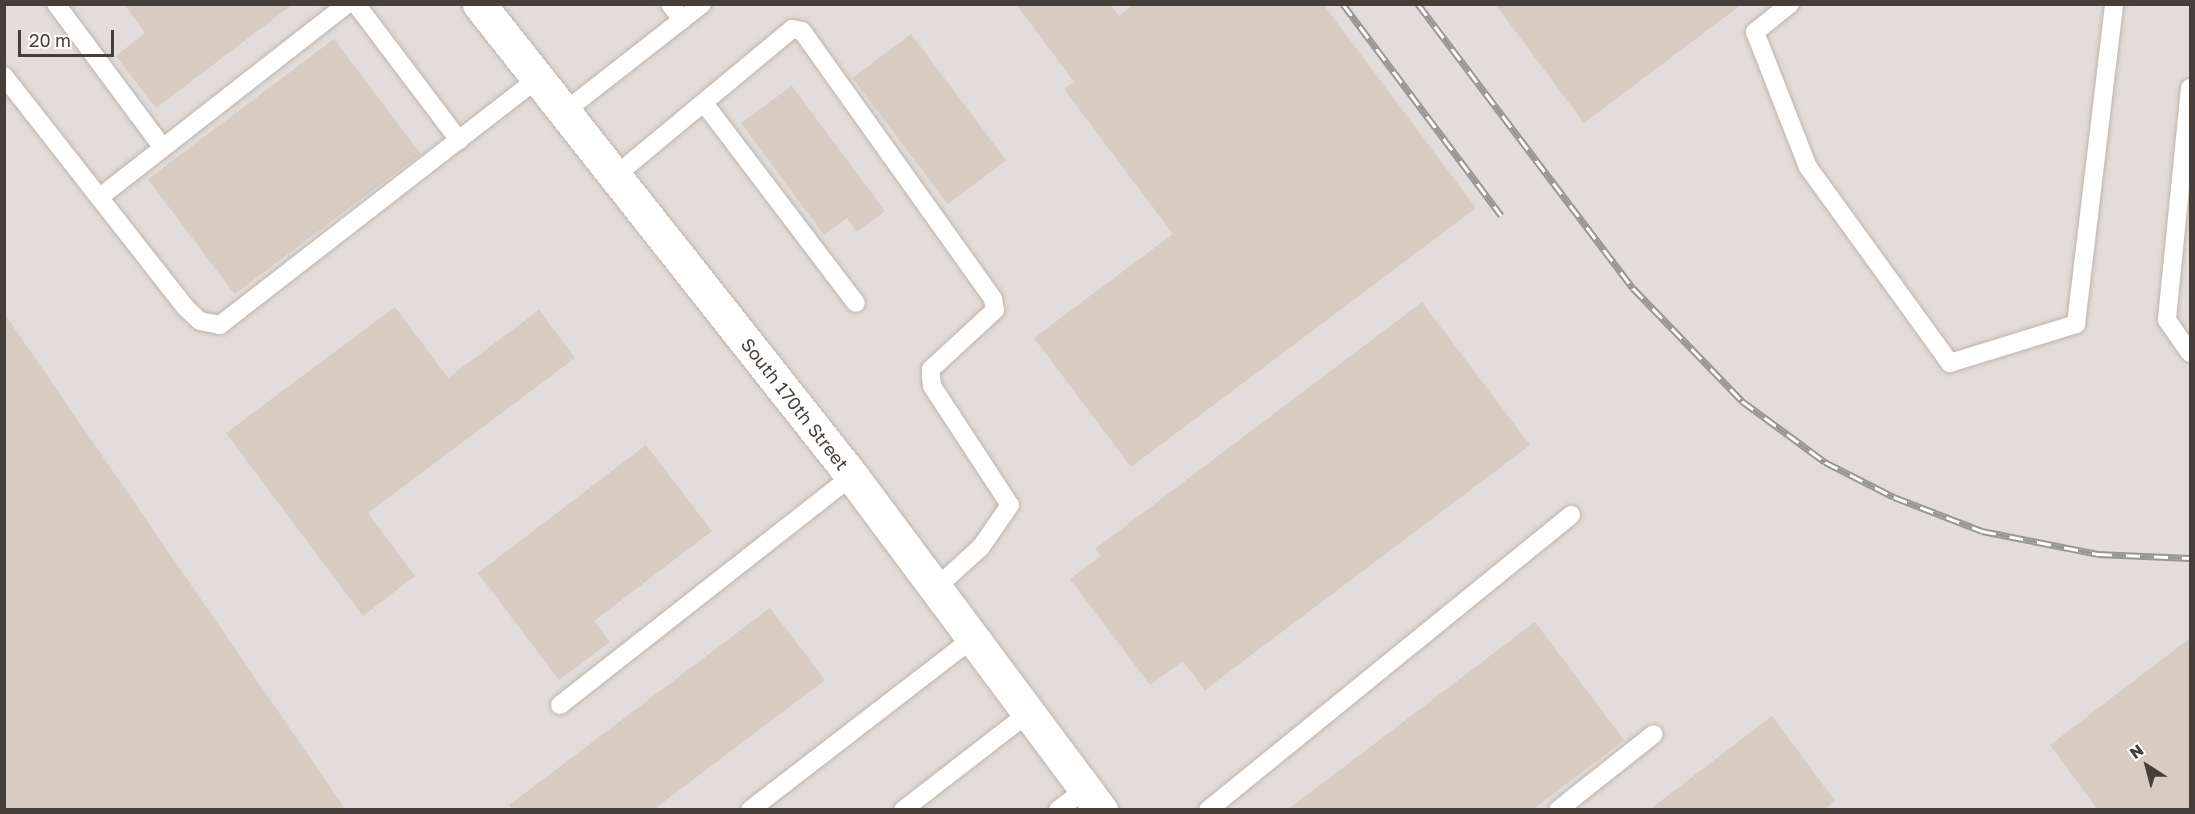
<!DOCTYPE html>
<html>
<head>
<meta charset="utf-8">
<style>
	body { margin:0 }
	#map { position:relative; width:2195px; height:814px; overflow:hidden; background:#f3eee9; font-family:"Golos Text",sans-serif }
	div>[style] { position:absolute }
	.industrial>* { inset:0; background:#e2ddda; transform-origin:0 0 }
	.building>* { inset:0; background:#d7cbc2; transform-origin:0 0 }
	.roads { filter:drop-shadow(0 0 2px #beb4ac) drop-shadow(0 0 2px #beb4ac) }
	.lane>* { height:18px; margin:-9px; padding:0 9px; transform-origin:9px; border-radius:9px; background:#fff }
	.street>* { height:33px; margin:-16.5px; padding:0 16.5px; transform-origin:16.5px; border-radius:16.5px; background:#fff }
	.rail>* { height:7px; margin-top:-3.5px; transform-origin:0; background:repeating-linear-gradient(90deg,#fff 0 14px,#979797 0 28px); box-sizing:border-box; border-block:2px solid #979797 }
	span { translate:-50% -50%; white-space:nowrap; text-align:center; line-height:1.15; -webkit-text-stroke:6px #fff; paint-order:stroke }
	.street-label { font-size:18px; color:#463e38 }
	.frame { position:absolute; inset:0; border:6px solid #463e38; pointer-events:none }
	.north { position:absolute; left:2117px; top:736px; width:60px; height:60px; -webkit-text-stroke:4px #fff; paint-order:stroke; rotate:324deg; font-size:16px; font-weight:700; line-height:24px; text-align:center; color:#463e38 }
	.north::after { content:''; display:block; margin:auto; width:21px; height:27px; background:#463e38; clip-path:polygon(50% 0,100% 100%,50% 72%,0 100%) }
	.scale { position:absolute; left:18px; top:30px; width:96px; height:27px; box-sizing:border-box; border:3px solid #463e38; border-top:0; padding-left:8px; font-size:18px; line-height:21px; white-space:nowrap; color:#463e38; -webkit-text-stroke:4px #fff; paint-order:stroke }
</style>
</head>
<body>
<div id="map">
	<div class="industrial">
		<div style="left:5px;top:5px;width:2185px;height:804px"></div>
	</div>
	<div class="building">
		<div style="clip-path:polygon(124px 4px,293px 4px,156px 108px,116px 56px,145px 33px)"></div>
		<div style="clip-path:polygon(1016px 4px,1110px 4px,1119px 16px,1135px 4px,1323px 4px,1476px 208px,1131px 467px,1034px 338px,1173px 234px,1064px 89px,1074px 82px)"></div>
		<div style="clip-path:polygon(1495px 4px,1742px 4px,1584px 123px)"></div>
		<div style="left:911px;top:34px;width:158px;height:73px;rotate:53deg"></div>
		<div style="left:334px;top:39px;width:144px;height:233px;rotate:53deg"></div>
		<div style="clip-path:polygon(792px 86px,885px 211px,857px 232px,847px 218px,824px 235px,741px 123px)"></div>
		<div style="clip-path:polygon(1422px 302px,1530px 445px,1205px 690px,1183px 661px,1150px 685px,1070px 579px,1101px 556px,1095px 549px)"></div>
		<div style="clip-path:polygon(395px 307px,448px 378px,539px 310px,575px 358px,368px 513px,415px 576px,363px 616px,226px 433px)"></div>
		<div style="clip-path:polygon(4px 313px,346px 810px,4px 810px)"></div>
		<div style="clip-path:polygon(646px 445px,712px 531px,594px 621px,610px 642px,559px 680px,478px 573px)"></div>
		<div style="clip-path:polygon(770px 608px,825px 680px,653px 810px,512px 810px,509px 805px)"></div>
		<div style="clip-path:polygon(1535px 622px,1624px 740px,1532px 810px,1287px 810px)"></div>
		<div style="clip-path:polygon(2190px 638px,2190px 810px,2098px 810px,2050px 745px)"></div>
		<div style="clip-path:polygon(1772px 716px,1835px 801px,1824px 810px,1649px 810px)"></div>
	</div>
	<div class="roads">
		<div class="lane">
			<div style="left:56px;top:4px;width:179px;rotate:53.4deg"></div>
			<div style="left:356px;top:4px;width:171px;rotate:52.9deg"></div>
			<div style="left:670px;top:4px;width:20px;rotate:53deg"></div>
			<div style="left:1790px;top:4px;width:45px;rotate:141.3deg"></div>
			<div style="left:1755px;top:32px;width:145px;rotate:68.6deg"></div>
			<div style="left:1808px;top:167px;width:242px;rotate:54.1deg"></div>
			<div style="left:1950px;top:363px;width:132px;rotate:-17.2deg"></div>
			<div style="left:2076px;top:324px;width:322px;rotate:-83.2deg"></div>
			<div style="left:4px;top:76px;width:295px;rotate:51.9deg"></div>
			<div style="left:186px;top:308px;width:19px;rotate:43deg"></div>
			<div style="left:200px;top:321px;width:20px;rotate:11deg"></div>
			<div style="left:220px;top:325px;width:403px;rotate:-37.8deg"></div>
			<div style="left:2190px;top:88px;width:233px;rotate:95.7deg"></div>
			<div style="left:2167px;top:320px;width:40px;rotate:55.1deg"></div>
			<div style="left:704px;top:103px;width:251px;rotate:52.8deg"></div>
			<div style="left:564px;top:112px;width:175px;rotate:-38deg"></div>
			<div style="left:615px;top:176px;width:230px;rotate:-39.7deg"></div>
			<div style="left:792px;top:29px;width:10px;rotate:11deg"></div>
			<div style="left:802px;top:31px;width:329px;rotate:54.5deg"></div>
			<div style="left:993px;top:299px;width:11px;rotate:80deg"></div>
			<div style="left:995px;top:310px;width:87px;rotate:137.3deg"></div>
			<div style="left:931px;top:369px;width:7px;rotate:90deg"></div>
			<div style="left:931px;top:376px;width:10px;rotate:84deg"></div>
			<div style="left:932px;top:386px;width:142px;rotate:56.8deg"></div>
			<div style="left:1010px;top:505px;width:51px;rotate:124.6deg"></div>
			<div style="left:981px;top:547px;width:59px;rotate:137.7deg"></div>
			<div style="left:100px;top:197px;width:313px;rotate:-38deg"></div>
			<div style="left:560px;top:705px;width:371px;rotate:-38.1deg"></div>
			<div style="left:750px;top:810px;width:284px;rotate:-37.6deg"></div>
			<div style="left:903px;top:810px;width:160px;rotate:-37.7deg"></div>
			<div style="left:1058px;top:810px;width:35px;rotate:-37deg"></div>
			<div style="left:1208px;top:810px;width:468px;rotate:-39.1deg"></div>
			<div style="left:1558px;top:810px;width:122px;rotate:-38.4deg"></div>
		</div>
		<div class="street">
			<div style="left:479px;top:4px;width:602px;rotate:51.68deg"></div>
			<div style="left:852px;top:476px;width:417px;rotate:53.3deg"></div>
		</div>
	</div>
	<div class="rail">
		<div style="left:1343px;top:4px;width:264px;rotate:53.2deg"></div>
		<div style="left:1418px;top:4px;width:356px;rotate:52.9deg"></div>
		<div style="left:1633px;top:288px;width:157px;rotate:46deg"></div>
		<div style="left:1742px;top:401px;width:103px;rotate:36.3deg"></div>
		<div style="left:1825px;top:462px;width:77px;rotate:26.9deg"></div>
		<div style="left:1894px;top:497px;width:94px;rotate:21.1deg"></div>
		<div style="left:1982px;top:531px;width:118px;rotate:11.2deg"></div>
		<div style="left:2098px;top:554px;width:92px;rotate:2.5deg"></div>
	</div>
	<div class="street-label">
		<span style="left:795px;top:404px;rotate:52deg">South 170th Street</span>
	</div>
	<div class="frame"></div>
	<div class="north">N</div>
	<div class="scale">20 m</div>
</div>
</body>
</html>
